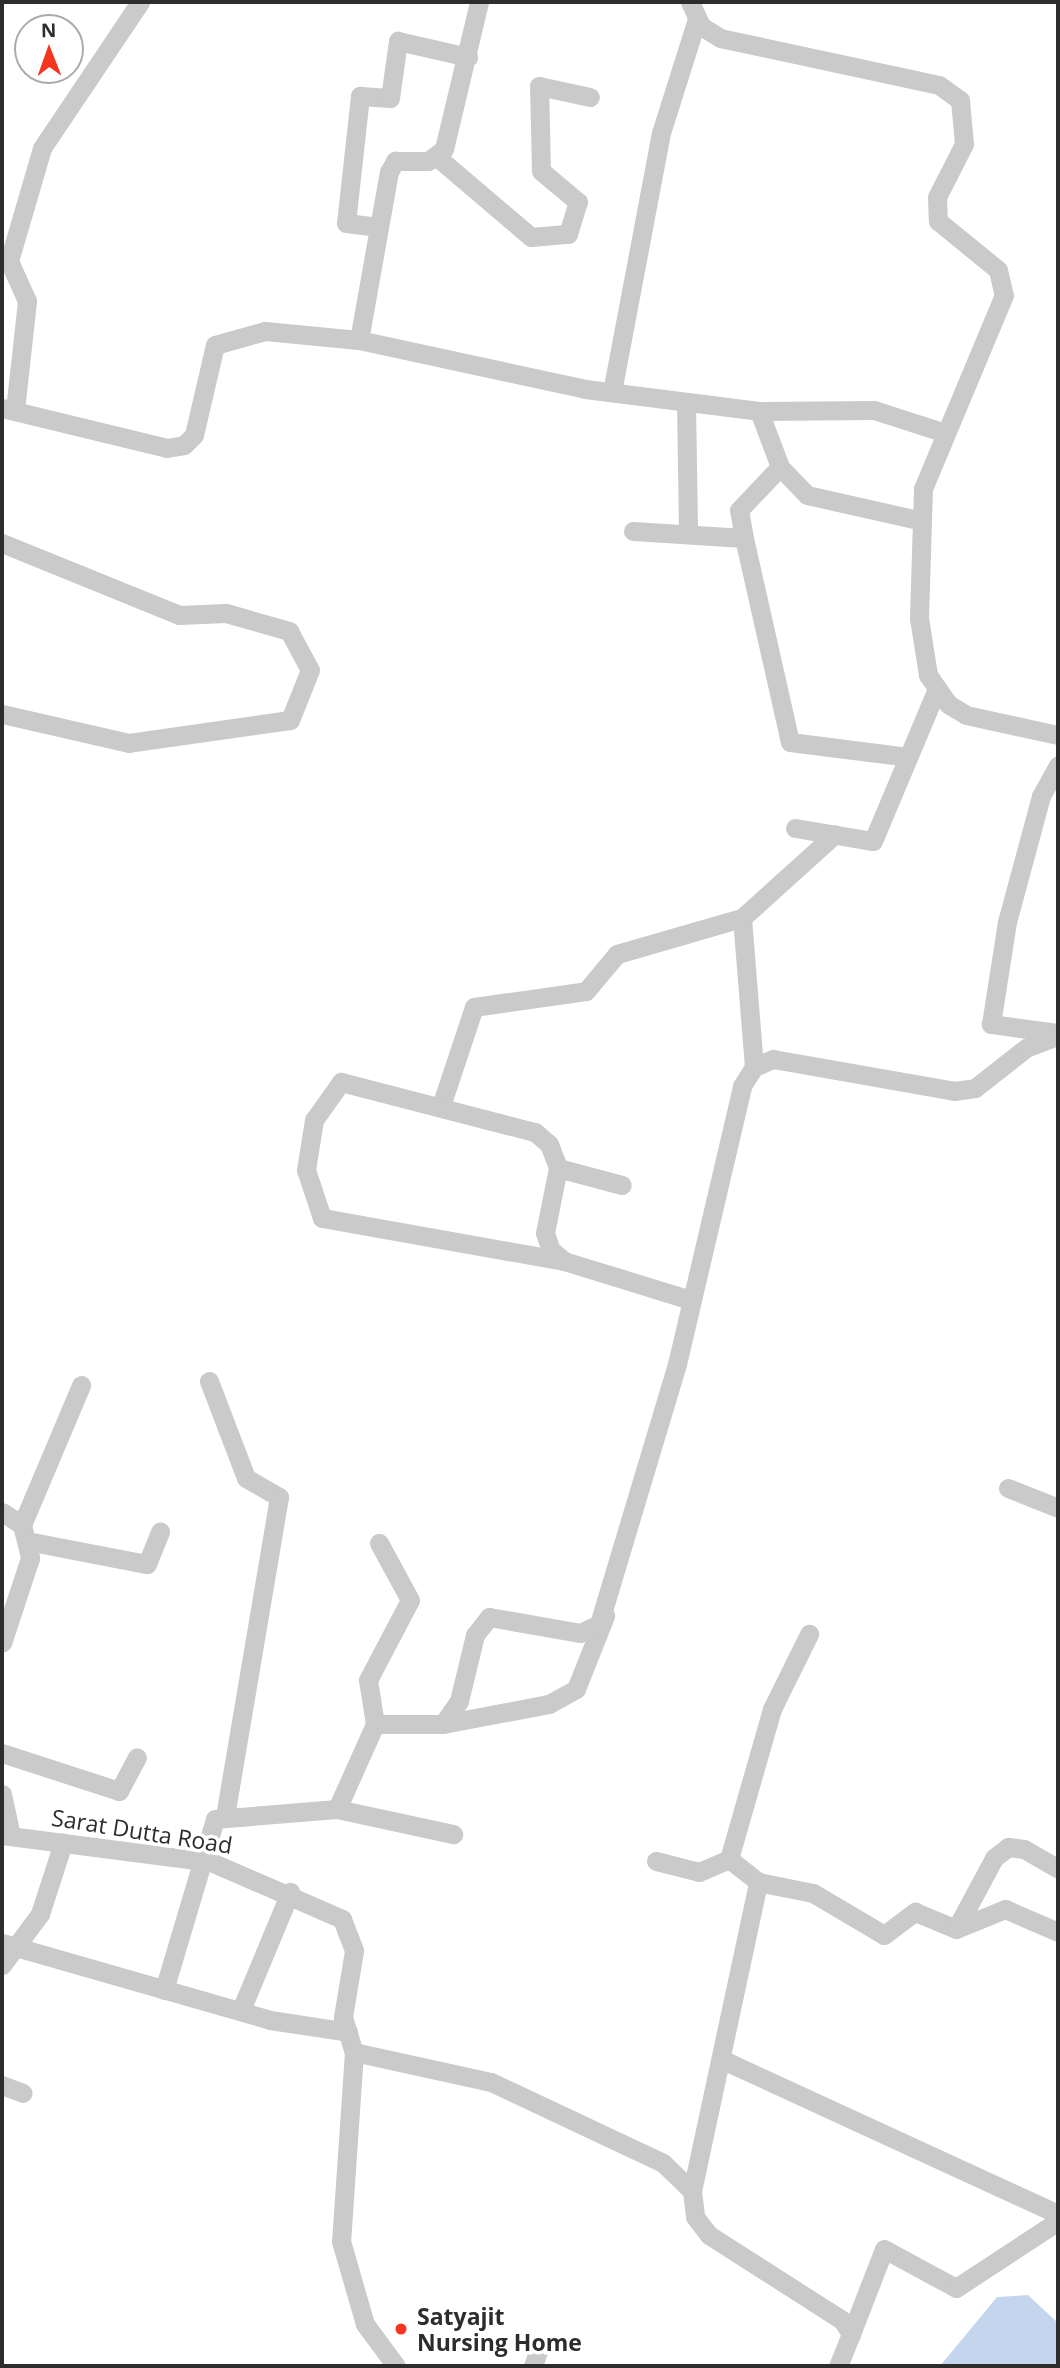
<!DOCTYPE html>
<html>
<head>
<meta charset="utf-8">
<style>
	body { margin:0 }
	#map { position:relative; width:1060px; height:2368px; overflow:hidden; background:#fff; font-family:"Open Sans",sans-serif }
	div>[style] { position:absolute }
	.water>* { inset:0; background:#c4d6ee }
	.minor>* { height:19px; margin:-9.5px; padding:0 9.5px; transform-origin:9.5px; border-radius:9.5px; background:#cacaca }
	.dots>* { width:19px; height:19px; translate:-50% -50%; box-sizing:border-box; border:4px solid #fff; border-radius:50% }
	span { translate:-50% -50%; white-space:nowrap; text-align:center; line-height:1.15; -webkit-text-stroke:7px #fff; paint-order:stroke }
	.street-label { font-size:23px; color:#2d2d2d }
	.poi-label { font-size:23px; color:#2d2d2d; font-weight:700 }
	.left { translate:0 -50%; text-align:left }
	.frame { position:absolute; inset:0; border:4px solid #2d2d2d; pointer-events:none }
	.north { position:absolute; left:14px; top:14px; width:70px; height:70px; box-sizing:border-box; background:#fff; border:2px solid #ababab; border-radius:50%; rotate:359deg; font-size:19px; font-weight:700; line-height:28px; text-align:center; color:#2d2d2d }
	.north::after { content:''; display:block; margin:auto; width:24px; height:32px; background:#f5351f; clip-path:polygon(50% 0,100% 100%,50% 72%,0 100%) }
</style>
</head>
<body>
<div id="map">
	<div class="water">
		<div style="clip-path:polygon(1028px 2295px,1058px 2323px,1058px 2366px,940px 2366px,997px 2297px)"></div>
	</div>
	<div class="minor">
		<div style="left:690px;top:2px;width:26px;rotate:65deg"></div>
		<div style="left:701px;top:26px;width:22px;rotate:32deg"></div>
		<div style="left:720px;top:38px;width:224px;rotate:12.1deg"></div>
		<div style="left:939px;top:85px;width:26px;rotate:36deg"></div>
		<div style="left:960px;top:100px;width:44px;rotate:84.8deg"></div>
		<div style="left:964px;top:144px;width:59px;rotate:117deg"></div>
		<div style="left:937px;top:197px;width:24px;rotate:88deg"></div>
		<div style="left:938px;top:221px;width:77px;rotate:39.2deg"></div>
		<div style="left:998px;top:270px;width:26px;rotate:77deg"></div>
		<div style="left:1004px;top:295px;width:210px;rotate:112.7deg"></div>
		<div style="left:923px;top:489px;width:129px;rotate:91.8deg"></div>
		<div style="left:919px;top:618px;width:58px;rotate:81deg"></div>
		<div style="left:928px;top:675px;width:35px;rotate:55deg"></div>
		<div style="left:948px;top:704px;width:21px;rotate:31deg"></div>
		<div style="left:966px;top:715px;width:94px;rotate:12.3deg"></div>
		<div style="left:437px;top:157px;width:123px;rotate:40.4deg"></div>
		<div style="left:531px;top:237px;width:37px;rotate:-5deg"></div>
		<div style="left:568px;top:234px;width:34px;rotate:-73deg"></div>
		<div style="left:578px;top:202px;width:48px;rotate:-140deg"></div>
		<div style="left:541px;top:171px;width:85px;rotate:-91.3deg"></div>
		<div style="left:539px;top:86px;width:52px;rotate:12.2deg"></div>
		<div style="left:379px;top:227px;width:33px;rotate:-173deg"></div>
		<div style="left:346px;top:223px;width:128px;rotate:-83.7deg"></div>
		<div style="left:360px;top:96px;width:30px;rotate:4deg"></div>
		<div style="left:390px;top:98px;width:58px;rotate:-82deg"></div>
		<div style="left:398px;top:41px;width:72px;rotate:12.9deg"></div>
		<div style="left:359px;top:340px;width:171px;rotate:-79.9deg"></div>
		<div style="left:389px;top:172px;width:13px;rotate:-61deg"></div>
		<div style="left:395px;top:161px;width:33px"></div>
		<div style="left:428px;top:161px;width:20px;rotate:-37deg"></div>
		<div style="left:444px;top:149px;width:151px;rotate:-76.6deg"></div>
		<div style="left:612px;top:392px;width:264px;rotate:-79.3deg"></div>
		<div style="left:661px;top:133px;width:120px;rotate:-72.5deg"></div>
		<div style="left:686px;top:402px;width:132px;rotate:89.1deg"></div>
		<div style="left:2px;top:408px;width:170px;rotate:13.6deg"></div>
		<div style="left:167px;top:448px;width:17px;rotate:-10deg"></div>
		<div style="left:184px;top:445px;width:14px;rotate:-45deg"></div>
		<div style="left:194px;top:435px;width:92px;rotate:-76.9deg"></div>
		<div style="left:215px;top:345px;width:52px;rotate:-15.6deg"></div>
		<div style="left:265px;top:331px;width:94px;rotate:5.5deg"></div>
		<div style="left:359px;top:340px;width:231px;rotate:12.2deg"></div>
		<div style="left:585px;top:389px;width:175px;rotate:7.2deg"></div>
		<div style="left:759px;top:411px;width:115px;rotate:-0.5deg"></div>
		<div style="left:874px;top:410px;width:75px;rotate:17.9deg"></div>
		<div style="left:15px;top:410px;width:110px;rotate:-83.7deg"></div>
		<div style="left:27px;top:301px;width:44px;rotate:-114.2deg"></div>
		<div style="left:9px;top:261px;width:118px;rotate:-73.7deg"></div>
		<div style="left:42px;top:148px;width:176px;rotate:-56.1deg"></div>
		<div style="left:759px;top:411px;width:60px;rotate:69.4deg"></div>
		<div style="left:780px;top:467px;width:39px;rotate:46deg"></div>
		<div style="left:807px;top:495px;width:114px;rotate:12.7deg"></div>
		<div style="left:633px;top:531px;width:111px;rotate:3.6deg"></div>
		<div style="left:744px;top:538px;width:209px;rotate:77.3deg"></div>
		<div style="left:790px;top:742px;width:119px;rotate:7.2deg"></div>
		<div style="left:744px;top:538px;width:28px;rotate:-100deg"></div>
		<div style="left:739px;top:510px;width:59px;rotate:-46.4deg"></div>
		<div style="left:2px;top:543px;width:191px;rotate:22.1deg"></div>
		<div style="left:179px;top:615px;width:47px;rotate:-2.4deg"></div>
		<div style="left:226px;top:613px;width:66px;rotate:15.9deg"></div>
		<div style="left:289px;top:631px;width:44px;rotate:61.7deg"></div>
		<div style="left:310px;top:670px;width:54px;rotate:111.8deg"></div>
		<div style="left:290px;top:720px;width:163px;rotate:171.9deg"></div>
		<div style="left:129px;top:743px;width:130px;rotate:-167.1deg"></div>
		<div style="left:795px;top:828px;width:79px;rotate:9.5deg"></div>
		<div style="left:873px;top:841px;width:163px;rotate:-67.2deg"></div>
		<div style="left:1057px;top:1033px;width:67px;rotate:-172.2deg"></div>
		<div style="left:991px;top:1024px;width:103px;rotate:-81.1deg"></div>
		<div style="left:1007px;top:922px;width:131px;rotate:-74.9deg"></div>
		<div style="left:1041px;top:796px;width:35px;rotate:-61deg"></div>
		<div style="left:754px;top:1067px;width:149px;rotate:-94.6deg"></div>
		<div style="left:742px;top:918px;width:125px;rotate:-42.1deg"></div>
		<div style="left:441px;top:1106px;width:104px;rotate:-71.6deg"></div>
		<div style="left:474px;top:1007px;width:113px;rotate:-8.1deg"></div>
		<div style="left:586px;top:991px;width:48px;rotate:-50deg"></div>
		<div style="left:617px;top:954px;width:130px;rotate:-16.1deg"></div>
		<div style="left:558px;top:1168px;width:66px;rotate:14.9deg"></div>
		<div style="left:564px;top:1261px;width:246px;rotate:-169.9deg"></div>
		<div style="left:322px;top:1218px;width:51px;rotate:-108.4deg"></div>
		<div style="left:306px;top:1170px;width:51px;rotate:-80.9deg"></div>
		<div style="left:314px;top:1120px;width:47px;rotate:-54.6deg"></div>
		<div style="left:341px;top:1082px;width:200px;rotate:14.5deg"></div>
		<div style="left:535px;top:1132px;width:18px;rotate:41deg"></div>
		<div style="left:549px;top:1144px;width:26px;rotate:69deg"></div>
		<div style="left:558px;top:1168px;width:66px;rotate:101.3deg"></div>
		<div style="left:545px;top:1233px;width:18px;rotate:71deg"></div>
		<div style="left:551px;top:1250px;width:17px;rotate:40deg"></div>
		<div style="left:564px;top:1261px;width:133px;rotate:17.1deg"></div>
		<div style="left:209px;top:1381px;width:104px;rotate:69.1deg"></div>
		<div style="left:246px;top:1478px;width:38px;rotate:30deg"></div>
		<div style="left:279px;top:1497px;width:323px;rotate:99.6deg"></div>
		<div style="left:1008px;top:1488px;width:54px;rotate:21.8deg"></div>
		<div style="left:2px;top:1512px;width:24px;rotate:33deg"></div>
		<div style="left:22px;top:1525px;width:34px;rotate:76deg"></div>
		<div style="left:30px;top:1558px;width:89px;rotate:108.2deg"></div>
		<div style="left:22px;top:1525px;width:152px;rotate:-67.1deg"></div>
		<div style="left:27px;top:1541px;width:122px;rotate:10.9deg"></div>
		<div style="left:147px;top:1564px;width:35px;rotate:-68deg"></div>
		<div style="left:375px;top:1724px;width:45px;rotate:-99deg"></div>
		<div style="left:368px;top:1680px;width:90px;rotate:-62.3deg"></div>
		<div style="left:410px;top:1600px;width:65px;rotate:-118.5deg"></div>
		<div style="left:443px;top:1724px;width:108px;rotate:-10.7deg"></div>
		<div style="left:549px;top:1704px;width:31px;rotate:-29deg"></div>
		<div style="left:576px;top:1689px;width:79px;rotate:-68.3deg"></div>
		<div style="left:2px;top:1753px;width:123px;rotate:18deg"></div>
		<div style="left:119px;top:1791px;width:38px;rotate:-62deg"></div>
		<div style="left:2px;top:1794px;width:43px;rotate:77.9deg"></div>
		<div style="left:337px;top:1809px;width:119px;rotate:12.2deg"></div>
		<div style="left:2px;top:1835px;width:211px;rotate:7.4deg"></div>
		<div style="left:211px;top:1862px;width:143px;rotate:23.5deg"></div>
		<div style="left:342px;top:1919px;width:34px;rotate:69deg"></div>
		<div style="left:354px;top:1951px;width:67px;rotate:99.5deg"></div>
		<div style="left:343px;top:2017px;width:37px;rotate:73deg"></div>
		<div style="left:354px;top:2052px;width:189px;rotate:93.9deg"></div>
		<div style="left:341px;top:2241px;width:86px;rotate:73.9deg"></div>
		<div style="left:365px;top:2324px;width:52px;rotate:53.6deg"></div>
		<div style="left:729px;top:1859px;width:156px;rotate:-74deg"></div>
		<div style="left:772px;top:1709px;width:84px;rotate:-63.7deg"></div>
		<div style="left:656px;top:1861px;width:44px;rotate:14.3deg"></div>
		<div style="left:699px;top:1872px;width:33px;rotate:-23deg"></div>
		<div style="left:729px;top:1859px;width:37px;rotate:38deg"></div>
		<div style="left:758px;top:1882px;width:56px;rotate:11.3deg"></div>
		<div style="left:813px;top:1893px;width:82px;rotate:30.6deg"></div>
		<div style="left:884px;top:1935px;width:39px;rotate:-37deg"></div>
		<div style="left:915px;top:1912px;width:44px;rotate:22.5deg"></div>
		<div style="left:956px;top:1929px;width:53px;rotate:-22.2deg"></div>
		<div style="left:1005px;top:1909px;width:58px;rotate:23.5deg"></div>
		<div style="left:956px;top:1929px;width:81px;rotate:-61.8deg"></div>
		<div style="left:994px;top:1858px;width:18px;rotate:-38deg"></div>
		<div style="left:1008px;top:1847px;width:16px;rotate:7deg"></div>
		<div style="left:1024px;top:1849px;width:39px;rotate:30deg"></div>
		<div style="left:2px;top:1943px;width:279px;rotate:16deg"></div>
		<div style="left:270px;top:2020px;width:79px;rotate:8.7deg"></div>
		<div style="left:2px;top:1965px;width:64px;rotate:-53.3deg"></div>
		<div style="left:40px;top:1914px;width:75px;rotate:-72.1deg"></div>
		<div style="left:164px;top:1990px;width:178px;rotate:-73.4deg"></div>
		<div style="left:215px;top:1819px;width:122px;rotate:-4.7deg"></div>
		<div style="left:337px;top:1809px;width:93px;rotate:-65.9deg"></div>
		<div style="left:375px;top:1724px;width:68px"></div>
		<div style="left:443px;top:1724px;width:28px;rotate:-55deg"></div>
		<div style="left:459px;top:1701px;width:68px;rotate:-76.4deg"></div>
		<div style="left:475px;top:1635px;width:23px;rotate:-52deg"></div>
		<div style="left:489px;top:1617px;width:92px;rotate:10deg"></div>
		<div style="left:580px;top:1633px;width:21px;rotate:-25deg"></div>
		<div style="left:599px;top:1624px;width:271px;rotate:-73.3deg"></div>
		<div style="left:677px;top:1364px;width:285px;rotate:-76.8deg"></div>
		<div style="left:742px;top:1086px;width:22px;rotate:-58deg"></div>
		<div style="left:754px;top:1067px;width:21px;rotate:-23deg"></div>
		<div style="left:773px;top:1059px;width:184px;rotate:10deg"></div>
		<div style="left:954px;top:1091px;width:21px;rotate:-8deg"></div>
		<div style="left:975px;top:1088px;width:65px;rotate:-38.1deg"></div>
		<div style="left:1026px;top:1048px;width:34px;rotate:-21deg"></div>
		<div style="left:241px;top:2010px;width:128px;rotate:-67.4deg"></div>
		<div style="left:354px;top:2052px;width:140px;rotate:12.4deg"></div>
		<div style="left:491px;top:2082px;width:190px;rotate:25.2deg"></div>
		<div style="left:663px;top:2163px;width:40px;rotate:44deg"></div>
		<div style="left:692px;top:2191px;width:26px;rotate:83deg"></div>
		<div style="left:695px;top:2217px;width:23px;rotate:52deg"></div>
		<div style="left:709px;top:2235px;width:158px;rotate:32.6deg"></div>
		<div style="left:842px;top:2320px;width:17px;rotate:57deg"></div>
		<div style="left:851px;top:2334px;width:35px;rotate:112deg"></div>
		<div style="left:723px;top:2060px;width:369px;rotate:24.7deg"></div>
		<div style="left:2px;top:2085px;width:22px;rotate:21deg"></div>
		<div style="left:692px;top:2191px;width:316px;rotate:-77.9deg"></div>
		<div style="left:851px;top:2334px;width:91px;rotate:-68.8deg"></div>
		<div style="left:884px;top:2249px;width:82px;rotate:28.4deg"></div>
		<div style="left:956px;top:2288px;width:122px;rotate:-33.3deg"></div>
		<div style="left:533px;top:2366px;width:21px;rotate:-71deg"></div>
	</div>
	<div class="dots">
		<div style="left:401px;top:2329px;background:#f5351f"></div>
	</div>
	<div class="street-label">
		<span style="left:142px;top:1831px;rotate:9deg">Sarat Dutta Road</span>
	</div>
	<div class="poi-label">
		<span class="left" style="left:417px;top:2329px">Satyajit<br>Nursing Home</span>
	</div>
	<div class="frame"></div>
	<div class="north">N</div>
</div>
</body>
</html>
